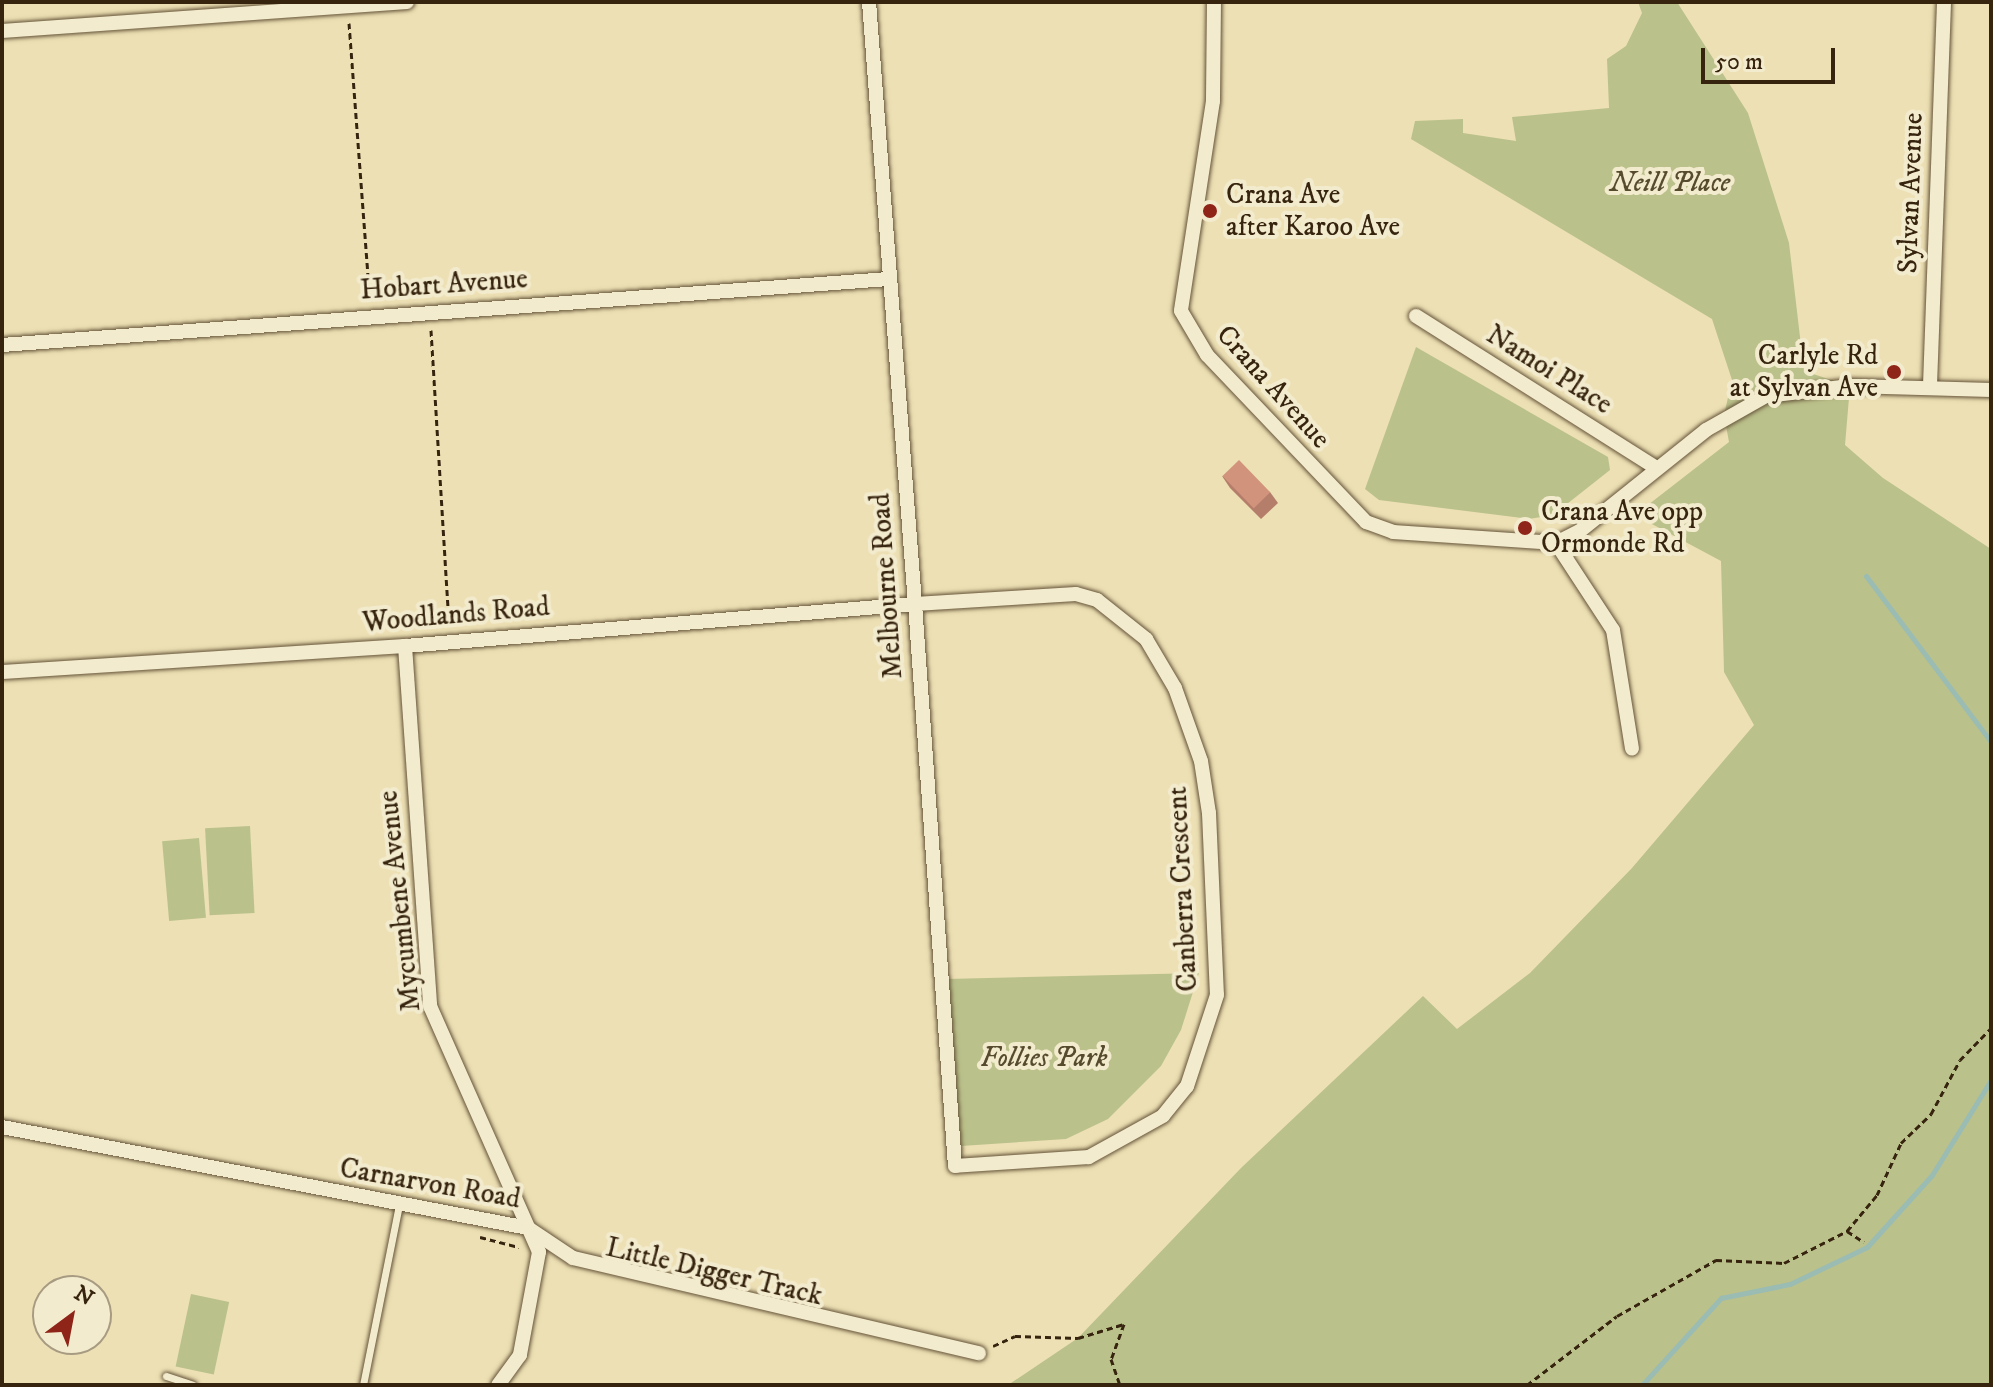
<!DOCTYPE html>
<html>
<head>
<meta charset="utf-8">
<style>
	body { margin:0 }
	#map { position:relative; width:1993px; height:1387px; overflow:hidden; background:#ede0b4; font-family:"IM FELL DW Pica",serif }
	div>[style] { position:absolute }
	.green>* { inset:0; background:#bbc18b; transform-origin:0 0 }
	.stream>* { height:5px; margin:-2.5px; padding:0 2.5px; transform-origin:2.5px; border-radius:2.5px; background:#9abcb3 }
	.path>* { height:3px; margin-top:-1.5px; transform-origin:0; background:repeating-linear-gradient(90deg,#36240f 0 6px,transparent 0 10px) }
	.roads { filter:drop-shadow(0 0 2px #645338) drop-shadow(0 0 2px #645338) }
	.service>* { height:7px; margin:-3.5px; padding:0 3.5px; transform-origin:3.5px; border-radius:3.5px; background:#f3ebce }
	.minor>* { height:14px; margin:-7px; padding:0 7px; transform-origin:7px; border-radius:7px; background:#f3ebce }
	.wall>* { inset:0; background:#b47e6a }
	.building>* { inset:0; background:#d1937b; transform-origin:0 0 }
	.dots>* { width:22px; height:22px; translate:-50% -50%; box-sizing:border-box; border:4px solid #f3ebce; border-radius:50% }
	span { translate:-50% -50%; white-space:nowrap; text-align:center; line-height:1.15; -webkit-text-stroke:8px #f3ebce; paint-order:stroke }
	.park-label { font-size:28px; color:#574b2e; font-style:italic }
	.street-label { font-size:28px; color:#36240f }
	.poi-label { font-size:28px; color:#36240f }
	.left { translate:0 -50%; text-align:left }
	.right { translate:-100% -50%; text-align:right }
	.frame { position:absolute; inset:0; border:4px solid #36240f; pointer-events:none }
	.north { position:absolute; left:32px; top:1275px; width:80px; height:80px; box-sizing:border-box; background:#f3ebce; border:2px solid #a79b82; border-radius:50%; rotate:32deg; font-size:22px; font-weight:700; line-height:32px; text-align:center; color:#36240f }
	.north::after { content:''; display:block; margin:auto; width:28px; height:36px; background:#8f2418; clip-path:polygon(50% 0,100% 100%,50% 72%,0 100%) }
	.scale { position:absolute; left:1701px; top:48px; width:134px; height:36px; box-sizing:border-box; border:4px solid #36240f; border-top:0; padding-left:10px; font-size:24px; line-height:28px; white-space:nowrap; color:#36240f; -webkit-text-stroke:6px #f3ebce; paint-order:stroke }
</style>
</head>
<body>
<div id="map">
	<div class="green">
		<div style="clip-path:polygon(1638px 2px,1677px 2px,1748px 113px,1789px 243px,1804px 371px,1850px 386px,1845px 445px,1883px 478px,1991px 549px,1991px 1385px,1008px 1385px,1078px 1338px,1241px 1168px,1423px 996px,1457px 1029px,1530px 973px,1632px 868px,1754px 725px,1724px 672px,1721px 561px,1635px 515px,1729px 442px,1724px 415px,1732px 380px,1712px 319px,1411px 139px,1415px 121px,1463px 119px,1463px 133px,1516px 141px,1512px 117px,1609px 108px,1607px 59px,1626px 46px,1642px 13px)"></div>
		<div style="clip-path:polygon(1416px 347px,1608px 457px,1610px 470px,1553px 515px,1529px 519px,1379px 500px,1365px 489px)"></div>
		<div style="left:250px;top:826px;width:87px;height:45px;rotate:87deg"></div>
		<div style="left:199px;top:838px;width:80px;height:37px;rotate:85deg"></div>
		<div style="clip-path:polygon(1199px 973px,1181px 1030px,1161px 1066px,1108px 1119px,1066px 1139px,961px 1146px,947px 979px)"></div>
		<div style="left:191px;top:1294px;width:39px;height:74px;rotate:12deg"></div>
	</div>
	<div class="stream">
		<div style="left:1866px;top:576px;width:208px;rotate:53deg"></div>
		<div style="left:1642px;top:1385px;width:118px;rotate:-47.8deg"></div>
		<div style="left:1721px;top:1298px;width:70px;rotate:-11.5deg"></div>
		<div style="left:1790px;top:1284px;width:85px;rotate:-25.7deg"></div>
		<div style="left:1867px;top:1247px;width:97px;rotate:-47.9deg"></div>
		<div style="left:1932px;top:1175px;width:112px;rotate:-58.2deg"></div>
	</div>
	<div class="path">
		<div style="left:349px;top:23px;width:280px;rotate:85.7deg"></div>
		<div style="left:431px;top:330px;width:297px;rotate:86.5deg"></div>
		<div style="left:1847px;top:1231px;width:20px;rotate:33deg"></div>
		<div style="left:480px;top:1237px;width:40px;rotate:14.4deg"></div>
		<div style="left:993px;top:1346px;width:24px;rotate:-24deg"></div>
		<div style="left:1015px;top:1336px;width:63px;rotate:1.8deg"></div>
		<div style="left:1078px;top:1338px;width:48px;rotate:-16.9deg"></div>
		<div style="left:1124px;top:1324px;width:37px;rotate:110deg"></div>
		<div style="left:1111px;top:1359px;width:28px;rotate:71deg"></div>
		<div style="left:1527px;top:1385px;width:113px;rotate:-37.5deg"></div>
		<div style="left:1617px;top:1316px;width:114px;rotate:-29.5deg"></div>
		<div style="left:1716px;top:1260px;width:68px;rotate:2.5deg"></div>
		<div style="left:1784px;top:1263px;width:71px;rotate:-26.9deg"></div>
		<div style="left:1847px;top:1231px;width:47px;rotate:-50.2deg"></div>
		<div style="left:1877px;top:1195px;width:57px;rotate:-65.2deg"></div>
		<div style="left:1901px;top:1143px;width:42px;rotate:-44deg"></div>
		<div style="left:1931px;top:1114px;width:61px;rotate:-61.8deg"></div>
		<div style="left:1960px;top:1060px;width:45px;rotate:-45.9deg"></div>
	</div>
	<div class="roads">
		<div class="service">
			<div style="left:166px;top:1376px;width:28px;rotate:18deg"></div>
			<div style="left:363px;top:1385px;width:184px;rotate:-78.7deg"></div>
		</div>
		<div class="minor">
			<div style="left:1214px;top:2px;width:99px;rotate:90.6deg"></div>
			<div style="left:1213px;top:101px;width:212px;rotate:98.7deg"></div>
			<div style="left:1181px;top:311px;width:51px;rotate:59.4deg"></div>
			<div style="left:1207px;top:355px;width:231px;rotate:46.4deg"></div>
			<div style="left:1366px;top:522px;width:29px;rotate:20deg"></div>
			<div style="left:1393px;top:532px;width:163px;rotate:3.9deg"></div>
			<div style="left:1556px;top:543px;width:27px;rotate:-27deg"></div>
			<div style="left:1580px;top:531px;width:161px;rotate:-38.7deg"></div>
			<div style="left:1706px;top:430px;width:69px;rotate:-29.5deg"></div>
			<div style="left:1766px;top:396px;width:85px;rotate:-6.8deg"></div>
			<div style="left:1850px;top:386px;width:141px;rotate:1.6deg"></div>
			<div style="left:2px;top:31px;width:406px;rotate:-4.1deg"></div>
			<div style="left:1416px;top:316px;width:283px;rotate:32.3deg"></div>
			<div style="left:2px;top:345px;width:889px;rotate:-4.26deg"></div>
			<div style="left:1930px;top:385px;width:383px;rotate:-87.9deg"></div>
			<div style="left:1556px;top:543px;width:104px;rotate:56.8deg"></div>
			<div style="left:1613px;top:630px;width:120px;rotate:80.9deg"></div>
			<div style="left:405px;top:646px;width:361px;rotate:86deg"></div>
			<div style="left:430px;top:1006px;width:269px;rotate:66.1deg"></div>
			<div style="left:539px;top:1252px;width:105px;rotate:100.5deg"></div>
			<div style="left:520px;top:1355px;width:37px;rotate:126deg"></div>
			<div style="left:2px;top:672px;width:404px;rotate:-3.7deg"></div>
			<div style="left:405px;top:646px;width:512px;rotate:-4.71deg"></div>
			<div style="left:915px;top:604px;width:161px;rotate:-3.6deg"></div>
			<div style="left:1076px;top:594px;width:22px;rotate:16deg"></div>
			<div style="left:1097px;top:600px;width:63px;rotate:38.5deg"></div>
			<div style="left:1146px;top:639px;width:57px;rotate:59.4deg"></div>
			<div style="left:1175px;top:688px;width:77px;rotate:70.4deg"></div>
			<div style="left:1201px;top:761px;width:53px;rotate:81.3deg"></div>
			<div style="left:1209px;top:813px;width:182px;rotate:87.5deg"></div>
			<div style="left:1217px;top:995px;width:96px;rotate:108.2deg"></div>
			<div style="left:1187px;top:1086px;width:38px;rotate:129deg"></div>
			<div style="left:1163px;top:1116px;width:85px;rotate:151deg"></div>
			<div style="left:1089px;top:1157px;width:134px;rotate:176.2deg"></div>
			<div style="left:955px;top:1166px;width:563px;rotate:-94.07deg"></div>
			<div style="left:915px;top:604px;width:604px;rotate:-94.37deg"></div>
			<div style="left:2px;top:1127px;width:536px;rotate:10.87deg"></div>
			<div style="left:528px;top:1228px;width:54px;rotate:33.7deg"></div>
			<div style="left:573px;top:1258px;width:417px;rotate:13.2deg"></div>
		</div>
	</div>
	<div class="wall">
		<div style="clip-path:polygon(1222px 476px,1270px 492px,1278px 503px,1261px 519px,1230px 488px)"></div>
	</div>
	<div class="building">
		<div style="left:1239px;top:460px;width:45px;height:23px;rotate:46deg"></div>
	</div>
	<div class="dots">
		<div style="left:1210px;top:211px;background:#8f2418"></div>
		<div style="left:1894px;top:372px;background:#8f2418"></div>
		<div style="left:1525px;top:528px;background:#8f2418"></div>
	</div>
	<div class="park-label">
		<span style="left:1670px;top:183px">Neill Place</span>
		<span style="left:1044px;top:1058px">Follies Park</span>
	</div>
	<div class="street-label">
		<span style="left:1911px;top:193px;rotate:-88deg">Sylvan Avenue</span>
		<span style="left:444px;top:285px;rotate:-4deg">Hobart Avenue</span>
		<span style="left:1549px;top:370px;rotate:32deg">Namoi Place</span>
		<span style="left:1273px;top:387px;rotate:48deg">Crana Avenue</span>
		<span style="left:887px;top:586px;rotate:-94deg">Melbourne Road</span>
		<span style="left:456px;top:615px;rotate:-5deg">Woodlands Road</span>
		<span style="left:1183px;top:889px;rotate:-93deg">Canberra Crescent</span>
		<span style="left:400px;top:901px;rotate:-96deg">Mycumbene Avenue</span>
		<span style="left:430px;top:1184px;rotate:10deg">Carnarvon Road</span>
		<span style="left:714px;top:1272px;rotate:13deg">Little Digger Track</span>
	</div>
	<div class="poi-label">
		<span class="left" style="left:1226px;top:211px">Crana Ave<br>after Karoo Ave</span>
		<span class="right" style="left:1878px;top:372px">Carlyle Rd<br>at Sylvan Ave</span>
		<span class="left" style="left:1541px;top:528px">Crana Ave opp<br>Ormonde Rd</span>
	</div>
	<div class="frame"></div>
	<div class="north">N</div>
	<div class="scale">50 m</div>
</div>
</body>
</html>
